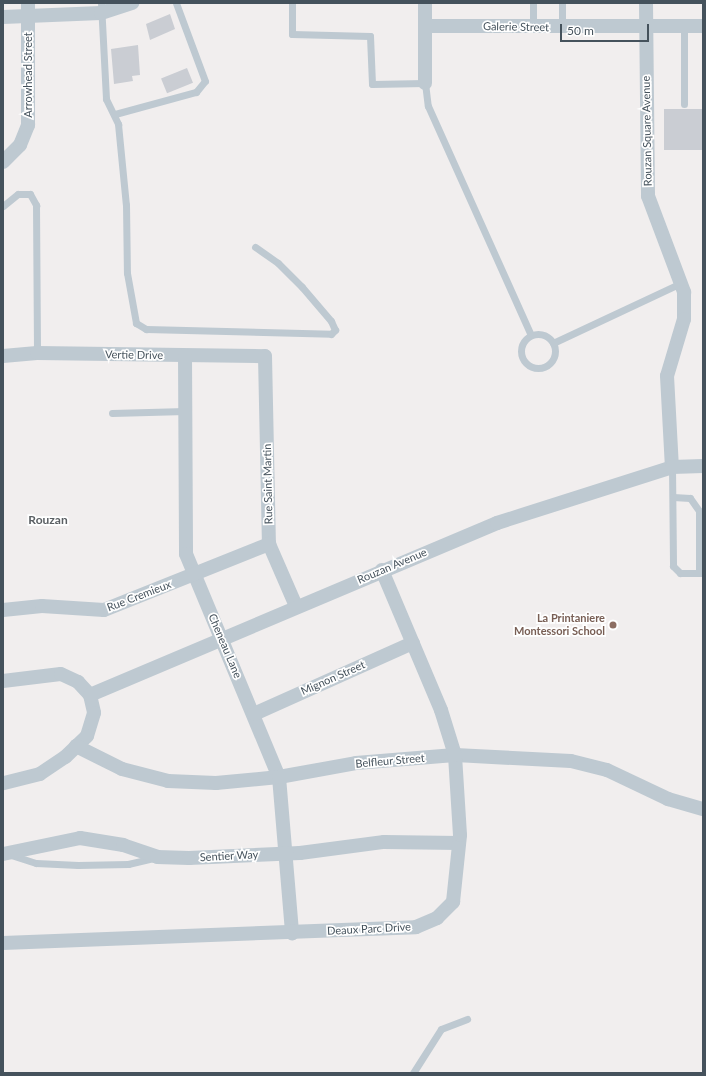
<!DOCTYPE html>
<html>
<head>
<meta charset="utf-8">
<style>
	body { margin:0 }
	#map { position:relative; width:706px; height:1076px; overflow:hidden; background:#f1eeee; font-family:Lato,sans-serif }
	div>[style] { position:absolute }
	.building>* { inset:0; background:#cacdd3; transform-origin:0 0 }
	.service>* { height:7px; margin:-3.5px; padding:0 3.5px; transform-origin:3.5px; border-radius:3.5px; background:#bec9d1 }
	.service>.ring { margin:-3.5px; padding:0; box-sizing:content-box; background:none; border:7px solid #bec9d1; border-radius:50% }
	.minor>* { height:14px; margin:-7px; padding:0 7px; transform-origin:7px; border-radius:7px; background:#bec9d1 }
	.dots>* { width:11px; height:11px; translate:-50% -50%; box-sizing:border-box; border:2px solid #fff; border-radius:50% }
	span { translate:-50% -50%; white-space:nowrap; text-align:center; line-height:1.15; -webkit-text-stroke:3.5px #fff; paint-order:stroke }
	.street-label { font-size:11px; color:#45525c }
	.education-label { font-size:11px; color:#785e54; font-weight:700 }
	.right { translate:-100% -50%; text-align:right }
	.neighbourhood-label { font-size:12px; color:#5a5f63; font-weight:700 }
	.frame { position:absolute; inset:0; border:4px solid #45525c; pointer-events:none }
	.scale { position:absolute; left:560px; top:24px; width:89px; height:18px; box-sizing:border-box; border:2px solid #45525c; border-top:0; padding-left:5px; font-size:12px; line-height:14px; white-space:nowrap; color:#45525c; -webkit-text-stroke:3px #fff; paint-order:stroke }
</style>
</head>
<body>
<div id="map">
	<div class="building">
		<div style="clip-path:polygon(170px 14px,175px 29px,150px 40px,146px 24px)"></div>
		<div style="clip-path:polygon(138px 45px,140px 75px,132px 76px,133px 81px,114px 84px,111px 49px)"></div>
		<div style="left:187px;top:68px;width:16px;height:28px;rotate:68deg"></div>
		<div style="left:664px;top:109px;width:39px;height:41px"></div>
	</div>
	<div class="service">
		<div style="left:101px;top:3px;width:96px;rotate:87deg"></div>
		<div style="left:106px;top:99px;width:28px;rotate:64deg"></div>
		<div style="left:118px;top:124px;width:81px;rotate:84.4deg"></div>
		<div style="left:126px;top:205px;width:68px;rotate:89.2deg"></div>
		<div style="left:127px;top:273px;width:51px;rotate:79.8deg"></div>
		<div style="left:136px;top:323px;width:12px;rotate:31deg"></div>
		<div style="left:146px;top:329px;width:185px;rotate:1.5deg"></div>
		<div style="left:331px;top:334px;width:6px;rotate:-45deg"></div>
		<div style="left:335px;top:330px;width:10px;rotate:-114deg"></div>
		<div style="left:331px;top:321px;width:45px;rotate:-130.5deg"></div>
		<div style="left:302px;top:287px;width:34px;rotate:-135deg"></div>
		<div style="left:278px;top:263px;width:28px;rotate:-145deg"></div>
		<div style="left:292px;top:3px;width:31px;rotate:90deg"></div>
		<div style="left:292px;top:34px;width:78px;rotate:1.5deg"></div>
		<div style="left:370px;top:36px;width:48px;rotate:87.6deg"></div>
		<div style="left:372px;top:84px;width:53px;rotate:-1.1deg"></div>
		<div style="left:425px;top:83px;width:23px;rotate:83deg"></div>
		<div style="left:428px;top:106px;width:251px;rotate:65.8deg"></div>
		<div style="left:533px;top:27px;width:24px;rotate:-90deg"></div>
		<div style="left:562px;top:27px;width:24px;rotate:-90deg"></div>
		<div style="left:684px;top:27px;width:77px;rotate:90deg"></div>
		<div style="left:115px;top:114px;width:84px;rotate:-15.2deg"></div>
		<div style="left:196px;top:92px;width:14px;rotate:-51deg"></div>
		<div style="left:205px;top:81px;width:83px;rotate:-110.4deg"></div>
		<div style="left:3px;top:206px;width:19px;rotate:-39deg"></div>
		<div style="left:18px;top:194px;width:12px"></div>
		<div style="left:30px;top:194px;width:13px;rotate:61deg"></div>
		<div style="left:36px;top:205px;width:148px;rotate:89.6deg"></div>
		<div class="ring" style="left:521px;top:334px;width:27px;height:27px"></div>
		<div style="left:553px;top:343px;width:141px;rotate:-25.1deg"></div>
		<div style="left:112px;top:413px;width:73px;rotate:-1.6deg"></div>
		<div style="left:672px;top:467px;width:99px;rotate:89.4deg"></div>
		<div style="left:673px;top:566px;width:10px;rotate:45deg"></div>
		<div style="left:680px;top:573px;width:23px"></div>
		<div style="left:673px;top:497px;width:17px;rotate:3deg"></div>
		<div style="left:690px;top:498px;width:16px;rotate:55deg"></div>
		<div style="left:699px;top:511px;width:62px;rotate:90deg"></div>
		<div style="left:11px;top:855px;width:26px;rotate:18deg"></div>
		<div style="left:36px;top:863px;width:42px;rotate:2.7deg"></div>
		<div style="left:78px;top:865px;width:50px;rotate:-1.1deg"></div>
		<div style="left:128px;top:864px;width:26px;rotate:-13deg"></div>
		<div style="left:413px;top:1073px;width:52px;rotate:-57.5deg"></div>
		<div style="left:441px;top:1029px;width:28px;rotate:-21deg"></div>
	</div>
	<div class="minor">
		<div style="left:646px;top:3px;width:193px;rotate:89.4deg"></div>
		<div style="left:648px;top:196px;width:103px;rotate:69.4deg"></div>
		<div style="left:684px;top:292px;width:27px;rotate:90deg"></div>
		<div style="left:684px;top:319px;width:59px;rotate:106.6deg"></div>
		<div style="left:667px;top:376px;width:91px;rotate:86.9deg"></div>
		<div style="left:3px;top:17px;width:98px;rotate:-2.3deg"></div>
		<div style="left:101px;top:13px;width:33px;rotate:-18deg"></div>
		<div style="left:425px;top:26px;width:278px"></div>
		<div style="left:425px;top:83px;width:80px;rotate:-90deg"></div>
		<div style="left:3px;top:162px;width:24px;rotate:-45deg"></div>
		<div style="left:20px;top:145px;width:22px;rotate:-68deg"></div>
		<div style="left:28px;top:125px;width:122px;rotate:-90deg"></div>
		<div style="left:3px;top:356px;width:34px;rotate:-5deg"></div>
		<div style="left:37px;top:353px;width:228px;rotate:0.8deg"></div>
		<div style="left:265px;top:356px;width:188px;rotate:88.8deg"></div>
		<div style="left:269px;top:544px;width:68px;rotate:66.5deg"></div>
		<div style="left:185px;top:356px;width:198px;rotate:89.7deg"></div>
		<div style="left:186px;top:554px;width:242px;rotate:67.4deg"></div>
		<div style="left:279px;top:777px;width:157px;rotate:85.2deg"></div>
		<div style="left:3px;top:610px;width:39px;rotate:-6deg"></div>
		<div style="left:42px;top:606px;width:62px;rotate:3.7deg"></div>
		<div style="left:104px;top:610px;width:178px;rotate:-21.8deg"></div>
		<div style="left:3px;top:681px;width:58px;rotate:-6.9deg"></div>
		<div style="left:61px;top:674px;width:19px;rotate:25deg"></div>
		<div style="left:78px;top:682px;width:18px;rotate:47deg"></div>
		<div style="left:90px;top:695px;width:18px;rotate:77deg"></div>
		<div style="left:94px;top:713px;width:24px;rotate:107deg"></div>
		<div style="left:87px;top:736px;width:30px;rotate:136deg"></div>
		<div style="left:65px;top:757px;width:30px;rotate:146deg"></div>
		<div style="left:40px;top:774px;width:38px;rotate:166deg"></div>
		<div style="left:90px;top:695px;width:442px;rotate:-22.9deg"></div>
		<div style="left:497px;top:523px;width:184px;rotate:-17.7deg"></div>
		<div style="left:672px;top:467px;width:31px;rotate:-2deg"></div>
		<div style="left:254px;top:714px;width:174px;rotate:-24.1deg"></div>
		<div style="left:76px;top:746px;width:51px;rotate:26.6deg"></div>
		<div style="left:122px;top:769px;width:48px;rotate:14.6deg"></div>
		<div style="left:168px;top:781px;width:48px;rotate:2.4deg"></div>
		<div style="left:216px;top:783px;width:63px;rotate:-5.4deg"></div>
		<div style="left:279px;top:777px;width:78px;rotate:-10.3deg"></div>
		<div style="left:356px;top:763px;width:99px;rotate:-4.6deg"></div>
		<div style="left:455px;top:755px;width:116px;rotate:3deg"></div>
		<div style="left:571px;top:761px;width:37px;rotate:14deg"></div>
		<div style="left:607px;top:770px;width:68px;rotate:25.4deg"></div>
		<div style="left:668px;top:799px;width:36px;rotate:16deg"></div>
		<div style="left:3px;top:854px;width:79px;rotate:-11.7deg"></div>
		<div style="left:80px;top:838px;width:44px;rotate:9.2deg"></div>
		<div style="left:123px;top:845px;width:36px;rotate:19deg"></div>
		<div style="left:157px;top:857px;width:32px;rotate:2deg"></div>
		<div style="left:189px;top:858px;width:111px;rotate:-2.6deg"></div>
		<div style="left:300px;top:853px;width:85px;rotate:-7.5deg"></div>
		<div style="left:384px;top:842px;width:75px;rotate:0.8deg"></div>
		<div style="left:3px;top:943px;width:413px;rotate:-2.2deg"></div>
		<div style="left:416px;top:927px;width:23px;rotate:-23deg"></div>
		<div style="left:437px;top:918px;width:23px;rotate:-45deg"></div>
		<div style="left:453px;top:902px;width:67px;rotate:-84deg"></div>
		<div style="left:460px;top:835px;width:80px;rotate:-93.6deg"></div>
		<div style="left:455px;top:755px;width:47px;rotate:-107.3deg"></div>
		<div style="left:441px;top:710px;width:152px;rotate:-112.9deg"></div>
	</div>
	<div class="dots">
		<div style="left:613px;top:625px;background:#8d6e63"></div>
	</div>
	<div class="street-label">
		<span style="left:516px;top:27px;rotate:1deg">Galerie Street</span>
		<span style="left:28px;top:75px;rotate:-90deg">Arrowhead Street</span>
		<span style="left:647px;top:131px;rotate:-91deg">Rouzan Square Avenue</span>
		<span style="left:134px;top:355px;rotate:1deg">Vertie Drive</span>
		<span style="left:268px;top:484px;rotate:-91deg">Rue Saint Martin</span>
		<span style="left:392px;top:566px;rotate:-23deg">Rouzan Avenue</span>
		<span style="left:139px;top:596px;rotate:-21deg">Rue Cremieux</span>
		<span style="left:225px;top:646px;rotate:67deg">Cheneau Lane</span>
		<span style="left:333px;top:678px;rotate:-24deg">Mignon Street</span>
		<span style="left:390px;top:761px;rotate:-5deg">Belfleur Street</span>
		<span style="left:229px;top:856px;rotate:-3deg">Sentier Way</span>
		<span style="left:369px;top:929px;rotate:-3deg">Deaux Parc Drive</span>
	</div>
	<div class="education-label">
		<span class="right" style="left:605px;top:625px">La Printaniere<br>Montessori School</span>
	</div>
	<div class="neighbourhood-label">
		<span style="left:48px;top:520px">Rouzan</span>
	</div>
	<div class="frame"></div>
	<div class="scale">50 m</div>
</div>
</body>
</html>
